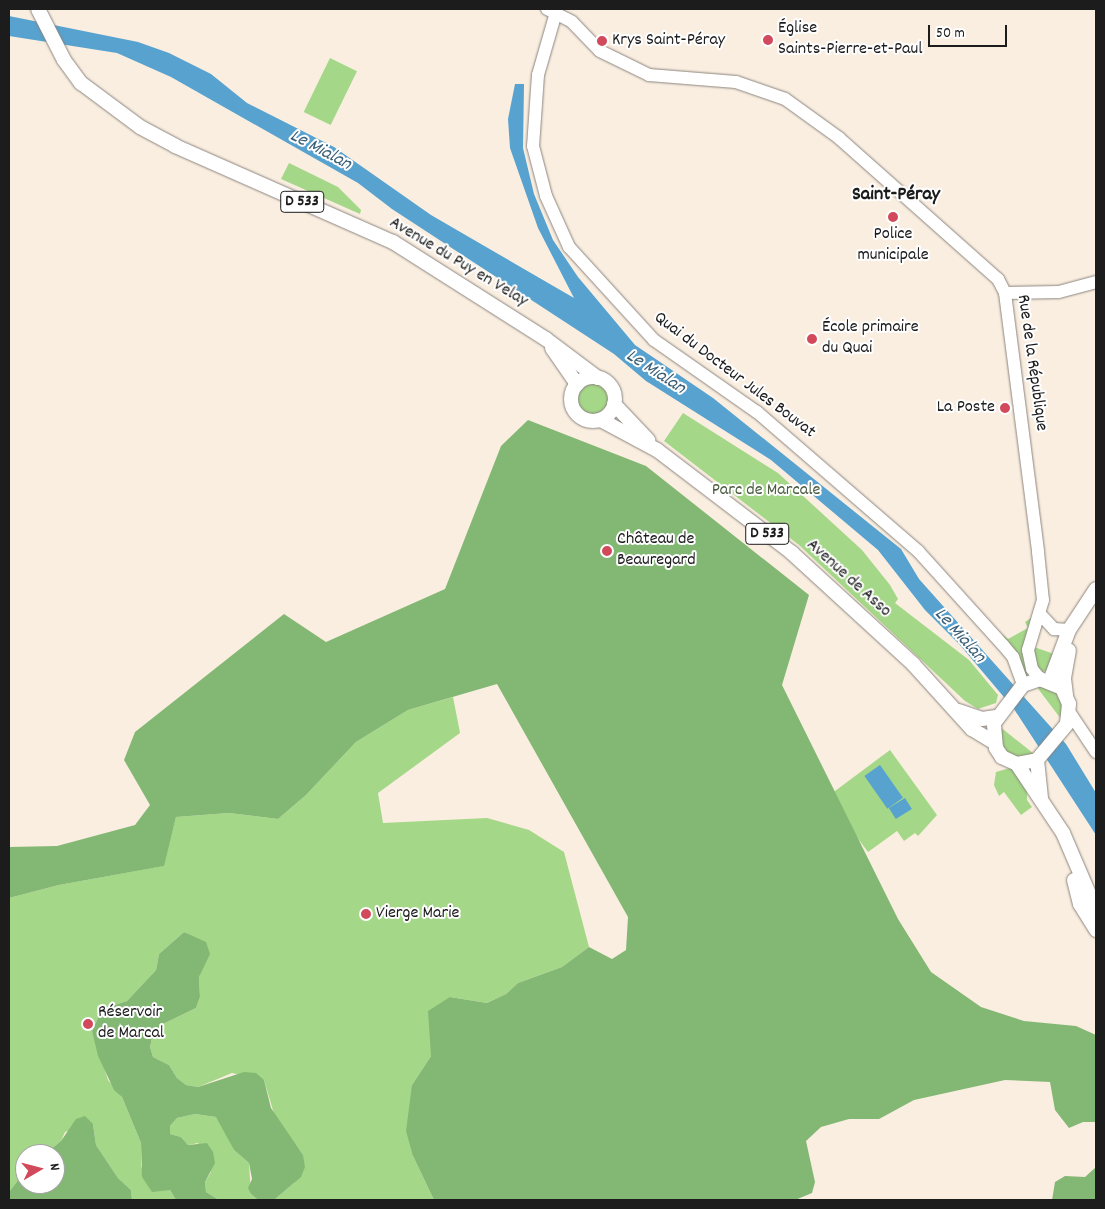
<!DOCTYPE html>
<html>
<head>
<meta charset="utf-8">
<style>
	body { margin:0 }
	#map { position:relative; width:1105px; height:1209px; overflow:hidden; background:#faeee1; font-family:Dekko,sans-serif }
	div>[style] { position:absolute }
	.green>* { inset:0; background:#a4d787; transform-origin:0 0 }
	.round { border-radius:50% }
	.forest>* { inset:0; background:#83b874 }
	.water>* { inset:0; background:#57a2cf; transform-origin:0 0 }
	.roads { filter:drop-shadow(0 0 1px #8b857e) drop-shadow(0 0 1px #8b857e) }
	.secondary>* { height:12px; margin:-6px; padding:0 6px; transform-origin:6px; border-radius:6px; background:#fff }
	.primary>* { height:14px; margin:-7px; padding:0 7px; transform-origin:7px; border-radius:7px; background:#fff }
	.primary>.ring { margin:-7px; padding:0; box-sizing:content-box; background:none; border:14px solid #fff; border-radius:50% }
	.dots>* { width:14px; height:14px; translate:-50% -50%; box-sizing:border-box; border:2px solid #fff; border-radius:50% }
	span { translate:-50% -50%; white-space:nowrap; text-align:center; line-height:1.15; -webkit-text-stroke:4px #fff; paint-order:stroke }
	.shield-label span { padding:1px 4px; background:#fff; border:1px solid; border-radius:4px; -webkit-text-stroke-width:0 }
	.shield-label { font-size:16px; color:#1c1c1c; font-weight:700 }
	.poi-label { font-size:18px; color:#1c1c1c }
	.left { translate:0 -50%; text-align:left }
	.right { translate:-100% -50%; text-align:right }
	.street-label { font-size:18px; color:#1c1c1c }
	.park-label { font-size:18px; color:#4c5d41 }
	.water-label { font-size:19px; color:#3a5f76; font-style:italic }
	.quarter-label { font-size:20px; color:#1c1c1c; font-weight:700 }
	.frame { position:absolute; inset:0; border:10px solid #1c1c1c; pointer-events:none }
	.north { position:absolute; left:15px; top:1144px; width:50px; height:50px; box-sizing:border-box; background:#fff; border:1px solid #a4a4a4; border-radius:50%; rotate:82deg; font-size:14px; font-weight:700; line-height:20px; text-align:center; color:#1c1c1c }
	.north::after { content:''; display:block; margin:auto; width:18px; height:22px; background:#d1495b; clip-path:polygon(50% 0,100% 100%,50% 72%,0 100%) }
	.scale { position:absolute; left:928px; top:25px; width:79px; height:22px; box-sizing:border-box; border:2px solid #1c1c1c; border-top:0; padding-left:6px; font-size:15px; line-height:18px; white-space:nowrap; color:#1c1c1c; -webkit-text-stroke:4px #fff; paint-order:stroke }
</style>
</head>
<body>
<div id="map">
	<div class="green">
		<div style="left:330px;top:58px;width:30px;height:60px;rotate:26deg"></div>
		<div style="clip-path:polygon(289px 163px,338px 187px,361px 210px,360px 214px,281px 179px)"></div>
		<div class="round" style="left:578px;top:384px;width:30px;height:30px"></div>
		<div style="clip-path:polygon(683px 413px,778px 473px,862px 550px,890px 585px,898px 599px,895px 603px,969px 660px,998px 695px,996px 703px,978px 709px,965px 701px,799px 545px,664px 441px)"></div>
		<div style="clip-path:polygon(1031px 618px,1034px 619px,1029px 673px,1022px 676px,1002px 634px,1008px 639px,1028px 628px,1025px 622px)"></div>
		<div style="clip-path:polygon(1034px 647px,1054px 654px,1046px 671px,1039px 673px,1032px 665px)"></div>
		<div style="clip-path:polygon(1036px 686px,1052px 688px,1063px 700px,1061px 719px)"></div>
		<div style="clip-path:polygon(453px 697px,460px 733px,378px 793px,383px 823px,487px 818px,529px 830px,564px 852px,589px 947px,562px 967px,518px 983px,506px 994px,487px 1003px,450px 997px,431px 1035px,431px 1056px,412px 1085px,413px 1156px,434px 1200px,274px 1200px,294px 1183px,303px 1155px,275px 1117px,264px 1080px,232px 1073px,198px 1087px,186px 1085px,177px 1078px,169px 1065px,153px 1057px,150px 1047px,153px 1034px,163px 1024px,196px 1008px,200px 997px,199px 977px,203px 962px,191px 936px,184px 932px,159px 954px,156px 970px,127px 1001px,102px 1009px,92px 1031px,108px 1080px,122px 1097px,141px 1143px,141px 1167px,170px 1190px,176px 1200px,132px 1200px,131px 1190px,118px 1178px,96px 1145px,93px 1124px,65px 1132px,61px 1141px,45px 1154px,25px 1154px,25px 1171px,9px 1192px,9px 1200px,9px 898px,59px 885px,163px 866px,176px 817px,229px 813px,278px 819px,306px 795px,356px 742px,408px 710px)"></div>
		<div style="clip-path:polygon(999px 726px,1034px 754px,1019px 758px,1005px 752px)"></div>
		<div style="clip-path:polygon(890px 750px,937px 815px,918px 836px,915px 833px,904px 841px,897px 831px,868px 852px,827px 797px)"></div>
		<div style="clip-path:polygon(1010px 768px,1016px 771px,1027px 784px,1027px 800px,1032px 807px,1021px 815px,1004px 792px,999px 796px,994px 785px,996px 772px)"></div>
		<div style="clip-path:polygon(195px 1114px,216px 1117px,222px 1124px,234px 1150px,249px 1163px,251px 1194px,258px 1200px,219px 1200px,206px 1192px,205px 1182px,211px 1172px,198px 1143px,188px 1145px,181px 1137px,170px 1134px,170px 1126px,177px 1118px)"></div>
	</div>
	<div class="forest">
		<div style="clip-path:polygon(528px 420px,646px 466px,809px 595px,782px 685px,898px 919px,931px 972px,981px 1007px,1024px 1021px,1076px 1026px,1096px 1035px,1096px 1122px,1083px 1122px,1069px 1128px,1055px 1110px,1050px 1082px,1005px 1080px,914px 1100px,879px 1119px,849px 1119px,821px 1127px,806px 1141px,815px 1182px,812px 1193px,795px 1200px,434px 1200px,413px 1156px,406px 1131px,412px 1085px,431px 1056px,428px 1011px,450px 997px,487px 1003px,506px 994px,518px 983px,562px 967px,589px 947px,612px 959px,626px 950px,628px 917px,497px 684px,408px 710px,356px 742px,306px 795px,278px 819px,229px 813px,176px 817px,164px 866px,59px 885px,9px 898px,9px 847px,57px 846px,135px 825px,150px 805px,124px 760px,135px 732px,284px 614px,326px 642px,445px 589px,501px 446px)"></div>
		<div style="clip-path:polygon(184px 932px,206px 942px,210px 954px,199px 977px,200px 997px,196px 1008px,163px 1024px,153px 1034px,150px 1047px,153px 1057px,169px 1065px,177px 1078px,186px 1085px,198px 1087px,244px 1072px,256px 1073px,264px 1080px,271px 1108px,303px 1155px,305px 1167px,301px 1177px,274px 1200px,258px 1200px,251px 1194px,248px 1188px,252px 1179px,249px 1163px,234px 1150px,216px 1117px,195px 1114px,177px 1118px,170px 1126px,170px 1134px,181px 1137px,188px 1145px,207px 1143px,213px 1152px,215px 1163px,205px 1182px,206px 1192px,219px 1200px,176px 1200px,170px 1190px,152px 1192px,142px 1177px,141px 1143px,122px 1097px,114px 1090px,98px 1056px,92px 1031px,102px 1009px,127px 1001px,156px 970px,159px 954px)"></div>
		<div style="clip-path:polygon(85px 1116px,93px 1124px,96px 1145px,118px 1178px,131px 1190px,132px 1200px,10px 1200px,9px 1192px,25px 1171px,25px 1184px,55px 1184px,55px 1154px,45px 1154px,61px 1141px,76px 1119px)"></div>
		<div style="clip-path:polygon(1096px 1167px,1096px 1200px,1052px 1200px,1055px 1182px,1065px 1176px,1085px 1177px)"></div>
	</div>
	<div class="water">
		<div style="clip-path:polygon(9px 16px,138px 42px,169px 53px,211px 74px,247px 103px,334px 147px,431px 215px,574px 298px,538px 228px,510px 148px,508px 119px,515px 84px,524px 84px,523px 148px,534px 194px,553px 240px,578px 277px,635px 345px,713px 398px,901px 549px,919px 579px,1066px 744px,1096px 793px,1096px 835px,1014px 709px,960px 645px,925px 610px,878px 550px,771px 460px,646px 381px,614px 354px,392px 209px,358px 183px,171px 77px,117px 53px,9px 36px)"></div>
		<div style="left:880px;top:765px;width:40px;height:19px;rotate:55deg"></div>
		<div style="left:905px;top:798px;width:13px;height:19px;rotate:58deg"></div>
	</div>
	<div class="roads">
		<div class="secondary">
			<div style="left:547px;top:9px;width:28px;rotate:27deg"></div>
			<div style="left:572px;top:22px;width:40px;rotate:46deg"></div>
			<div style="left:600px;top:51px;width:55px;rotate:26.1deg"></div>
			<div style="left:649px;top:75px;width:87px;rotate:4.6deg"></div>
			<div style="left:736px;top:82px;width:52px;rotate:19.1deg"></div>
			<div style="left:785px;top:99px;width:67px;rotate:35.8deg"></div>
			<div style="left:839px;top:138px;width:213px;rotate:41.6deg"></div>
			<div style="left:998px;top:279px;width:16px;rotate:63deg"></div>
			<div style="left:1005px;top:293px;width:261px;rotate:82.7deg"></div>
			<div style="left:1038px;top:552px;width:48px;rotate:84.1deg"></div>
			<div style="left:1043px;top:600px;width:52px;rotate:106.7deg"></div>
			<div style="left:1028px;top:650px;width:19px;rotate:78deg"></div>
			<div style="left:1032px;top:669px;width:13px;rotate:51deg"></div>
			<div style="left:557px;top:9px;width:69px;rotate:106.1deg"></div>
			<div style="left:538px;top:75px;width:71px;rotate:94deg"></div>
			<div style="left:533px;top:146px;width:52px;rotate:75.4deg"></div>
			<div style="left:546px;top:196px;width:56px;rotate:65.7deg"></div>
			<div style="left:569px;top:247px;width:126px;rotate:47.6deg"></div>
			<div style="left:654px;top:340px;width:126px;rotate:35deg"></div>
			<div style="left:757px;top:412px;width:213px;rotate:40.8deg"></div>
			<div style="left:918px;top:551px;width:127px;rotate:47.9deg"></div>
			<div style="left:1003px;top:645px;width:16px;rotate:50deg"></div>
			<div style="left:1013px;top:657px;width:30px;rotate:70deg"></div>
			<div style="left:1005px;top:293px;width:54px;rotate:-1.1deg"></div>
			<div style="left:1059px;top:292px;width:38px;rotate:-15deg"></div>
			<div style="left:1040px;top:614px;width:21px;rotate:47deg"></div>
			<div style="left:1054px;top:629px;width:15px;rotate:4deg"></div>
			<div style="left:1070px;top:713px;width:47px;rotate:56.3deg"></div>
		</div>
		<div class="primary">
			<div style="left:38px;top:9px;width:57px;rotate:63deg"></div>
			<div style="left:64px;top:60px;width:29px;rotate:54deg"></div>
			<div style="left:81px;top:83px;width:74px;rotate:36.7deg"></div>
			<div style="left:140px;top:127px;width:40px;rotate:28deg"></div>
			<div style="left:175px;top:146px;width:238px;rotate:23.8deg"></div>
			<div style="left:393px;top:242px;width:181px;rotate:32.4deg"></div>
			<div style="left:546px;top:339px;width:65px;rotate:36.9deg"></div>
			<div style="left:552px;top:348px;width:44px;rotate:55.2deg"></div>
			<div class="ring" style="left:571px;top:377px;width:30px;height:30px"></div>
			<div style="left:614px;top:404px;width:50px;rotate:46.6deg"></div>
			<div style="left:601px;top:420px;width:64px;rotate:28.2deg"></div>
			<div style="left:657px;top:450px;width:170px;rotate:37.3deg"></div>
			<div style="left:792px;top:553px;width:164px;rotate:42.5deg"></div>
			<div style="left:913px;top:664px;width:88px;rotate:47.8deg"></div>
			<div style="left:972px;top:729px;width:26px;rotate:31deg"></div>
			<div style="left:1040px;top:679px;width:24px;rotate:22deg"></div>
			<div style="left:1062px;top:688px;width:17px;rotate:66deg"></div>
			<div style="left:1069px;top:704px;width:20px;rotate:96deg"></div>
			<div style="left:1067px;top:724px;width:47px;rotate:129.8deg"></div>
			<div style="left:1037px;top:760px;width:20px;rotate:169deg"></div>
			<div style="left:1017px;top:764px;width:17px;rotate:-155deg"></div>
			<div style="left:1002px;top:757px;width:11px;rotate:-124deg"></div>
			<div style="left:996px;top:748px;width:25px;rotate:-95deg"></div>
			<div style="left:994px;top:723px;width:48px;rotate:-52.7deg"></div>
			<div style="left:1023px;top:685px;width:18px;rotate:-19deg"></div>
			<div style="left:1050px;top:681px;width:54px;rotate:-69.6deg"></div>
			<div style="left:1069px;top:630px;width:49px;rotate:-56.6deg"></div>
			<div style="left:1066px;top:695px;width:17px;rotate:-97deg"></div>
			<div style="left:1064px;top:678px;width:28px;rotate:-80deg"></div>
			<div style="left:959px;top:711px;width:24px;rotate:19deg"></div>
			<div style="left:982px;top:719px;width:14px;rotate:-8deg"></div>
			<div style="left:1037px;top:760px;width:38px;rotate:84deg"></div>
			<div style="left:1017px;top:764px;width:83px;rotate:56.3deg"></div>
			<div style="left:1063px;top:833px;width:84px;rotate:66.8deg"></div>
			<div style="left:1074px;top:880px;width:25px;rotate:76deg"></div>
			<div style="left:1080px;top:904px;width:31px;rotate:58deg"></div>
		</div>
	</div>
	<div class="dots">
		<div style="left:768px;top:40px;background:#d1495b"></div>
		<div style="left:602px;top:41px;background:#d1495b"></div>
		<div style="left:893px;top:217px;background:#d1495b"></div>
		<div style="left:812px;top:339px;background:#d1495b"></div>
		<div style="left:1005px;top:408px;background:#d1495b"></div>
		<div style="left:607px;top:551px;background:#d1495b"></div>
		<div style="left:366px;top:914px;background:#d1495b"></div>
		<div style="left:88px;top:1024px;background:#d1495b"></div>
	</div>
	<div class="shield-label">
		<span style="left:302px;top:202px">D 533</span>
		<span style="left:767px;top:534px">D 533</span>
	</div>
	<div class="poi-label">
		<span class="left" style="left:778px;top:40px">Église<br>Saints-Pierre-et-Paul</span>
		<span class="left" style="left:612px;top:41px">Krys Saint-Péray</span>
		<span style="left:893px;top:246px">Police<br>municipale</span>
		<span class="left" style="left:822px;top:339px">École primaire<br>du Quai</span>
		<span class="right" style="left:995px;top:408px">La Poste</span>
		<span class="left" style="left:617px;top:551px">Château de<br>Beauregard</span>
		<span class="left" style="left:376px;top:914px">Vierge Marie</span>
		<span class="left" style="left:98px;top:1024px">Réservoir<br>de Marcal</span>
	</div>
	<div class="street-label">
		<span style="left:458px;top:263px;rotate:31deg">Avenue du Puy en Velay</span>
		<span style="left:1031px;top:363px;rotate:82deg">Rue de la République</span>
		<span style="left:734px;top:376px;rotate:37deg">Quai du Docteur Jules Bouvat</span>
		<span style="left:848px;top:579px;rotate:42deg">Avenue de Asso</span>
	</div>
	<div class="park-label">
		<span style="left:766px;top:491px">Parc de Marcale</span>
	</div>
	<div class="water-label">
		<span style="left:320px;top:151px;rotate:28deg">Le Mialan</span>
		<span style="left:655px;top:373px;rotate:33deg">Le Mialan</span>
		<span style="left:959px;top:636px;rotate:48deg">Le Mialan</span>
	</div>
	<div class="quarter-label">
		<span style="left:896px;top:195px">Saint-Péray</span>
	</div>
	<div class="frame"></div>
	<div class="north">N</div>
	<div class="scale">50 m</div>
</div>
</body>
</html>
